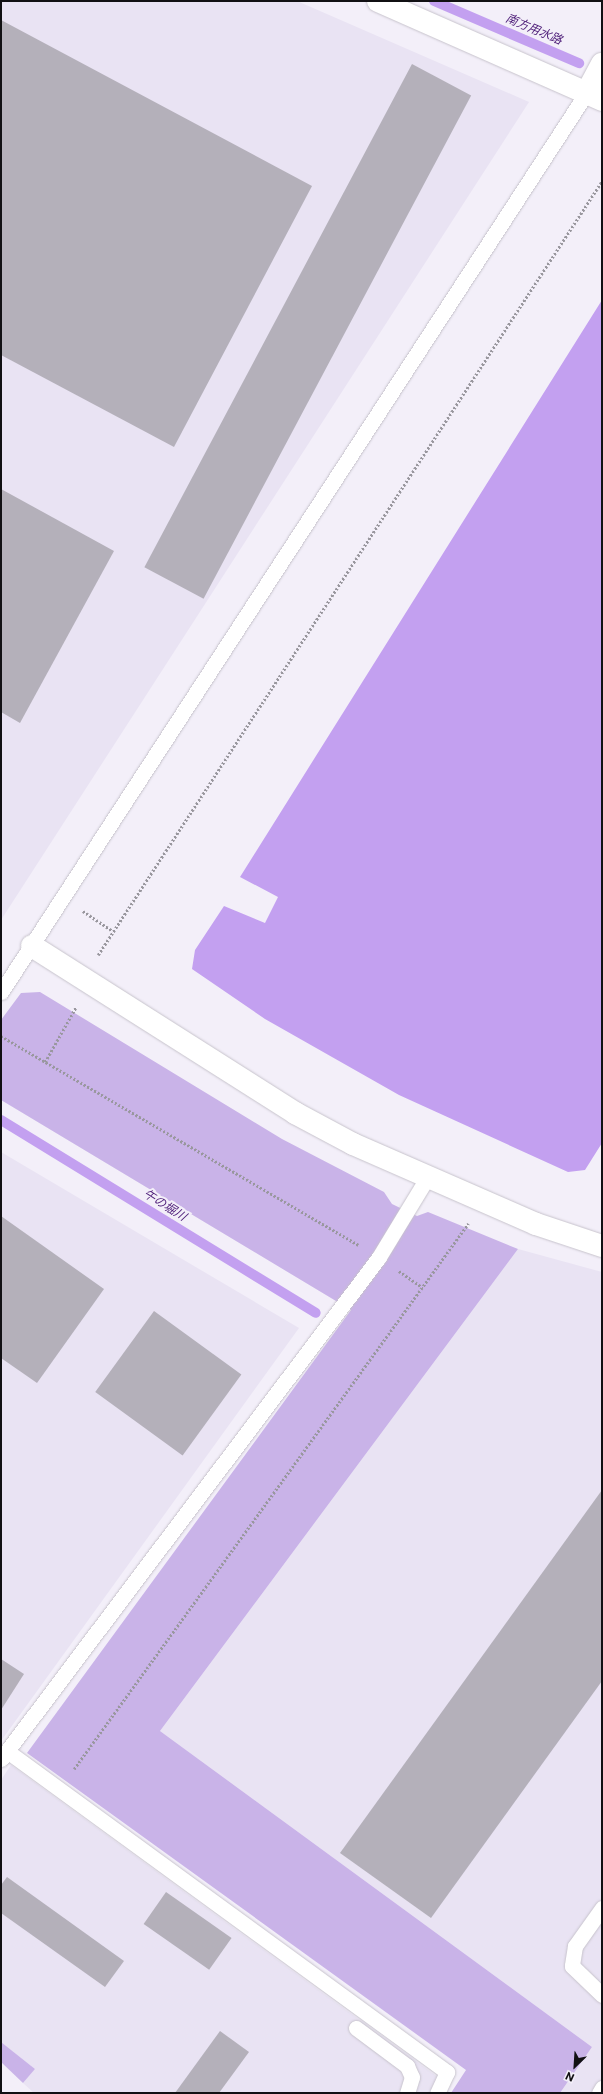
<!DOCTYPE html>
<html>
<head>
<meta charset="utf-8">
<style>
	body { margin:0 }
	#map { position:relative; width:603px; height:2094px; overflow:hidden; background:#f3eff9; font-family:Commissioner,"Noto Sans JP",sans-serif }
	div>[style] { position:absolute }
	.built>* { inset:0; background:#e9e3f3 }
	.green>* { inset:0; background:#c9b3e8 }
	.water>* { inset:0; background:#c3a0f0 }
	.stream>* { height:10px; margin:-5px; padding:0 5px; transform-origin:5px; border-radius:5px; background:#c3a0f0 }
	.building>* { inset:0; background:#b4b0ba; transform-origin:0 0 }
	.path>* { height:2.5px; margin-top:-1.25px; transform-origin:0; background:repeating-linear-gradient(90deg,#99979e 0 2px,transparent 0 4px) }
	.roads { filter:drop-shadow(0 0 1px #c7c3cc) drop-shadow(0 0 1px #c7c3cc) }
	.service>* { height:15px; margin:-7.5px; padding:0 7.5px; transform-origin:7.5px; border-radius:7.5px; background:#fff }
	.minor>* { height:22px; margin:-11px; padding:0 11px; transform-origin:11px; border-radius:11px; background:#fff }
	.tertiary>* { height:22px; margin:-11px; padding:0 11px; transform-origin:11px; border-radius:11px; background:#fff }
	span { translate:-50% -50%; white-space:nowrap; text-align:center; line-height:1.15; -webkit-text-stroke:4px #f3eff9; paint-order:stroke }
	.water-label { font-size:12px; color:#4d1d78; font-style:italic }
	.frame { position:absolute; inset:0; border:2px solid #111013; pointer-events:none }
	.north { position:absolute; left:555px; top:2046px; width:40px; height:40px; -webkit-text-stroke:3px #f3eff9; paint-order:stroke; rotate:205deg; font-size:11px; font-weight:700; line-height:16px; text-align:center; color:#111013 }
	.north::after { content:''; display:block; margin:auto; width:14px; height:18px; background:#111013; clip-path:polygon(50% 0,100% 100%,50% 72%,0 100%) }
</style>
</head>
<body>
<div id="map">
	<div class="built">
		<div style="clip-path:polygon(1px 1px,297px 1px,529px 102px,1px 920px)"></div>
		<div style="clip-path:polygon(1px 1152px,299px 1328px,1px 1741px)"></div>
		<div style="clip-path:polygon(518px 1249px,602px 1272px,602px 2093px,560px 2093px,592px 2047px,160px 1731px)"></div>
		<div style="clip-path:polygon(11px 1765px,439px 2078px,429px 2093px,34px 2093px,23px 2083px,35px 2069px,1px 2042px,1px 1780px)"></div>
	</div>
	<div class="green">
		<div style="clip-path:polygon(40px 992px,282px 1139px,384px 1192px,392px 1204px,417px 1216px,428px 1212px,518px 1249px,160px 1731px,592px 2047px,560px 2093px,451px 2093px,466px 2070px,27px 1753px,351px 1310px,1px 1100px,1px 1020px,21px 993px)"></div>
		<div style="clip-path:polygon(1px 2042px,35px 2069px,23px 2083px,1px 2062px)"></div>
	</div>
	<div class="water">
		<div style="clip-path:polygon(602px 300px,602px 1143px,585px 1170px,568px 1172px,399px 1095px,265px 1019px,192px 969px,195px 950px,224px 906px,265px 923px,278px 897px,240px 877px)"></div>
	</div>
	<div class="stream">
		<div style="left:434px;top:1px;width:158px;rotate:23.2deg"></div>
		<div style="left:1px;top:1120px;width:369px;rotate:31.5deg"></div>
	</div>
	<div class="building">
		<div style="clip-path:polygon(1px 20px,312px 186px,174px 447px,1px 355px)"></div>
		<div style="left:412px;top:64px;width:67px;height:570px;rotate:28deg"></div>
		<div style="clip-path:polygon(1px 489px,114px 551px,20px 723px,1px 712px)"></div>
		<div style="clip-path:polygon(1px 1216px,104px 1289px,37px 1383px,1px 1358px)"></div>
		<div style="left:154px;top:1311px;width:108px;height:100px;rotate:36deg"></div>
		<div style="clip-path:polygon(602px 1490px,602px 1681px,431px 1918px,340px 1853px)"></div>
		<div style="clip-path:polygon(1px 1659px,24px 1674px,1px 1710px)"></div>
		<div style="clip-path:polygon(7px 1877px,124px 1961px,105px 1987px,1px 1913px,1px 1885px)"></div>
		<div style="left:166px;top:1892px;width:80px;height:39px;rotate:35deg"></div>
		<div style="clip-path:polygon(220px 2031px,249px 2052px,219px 2093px,175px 2093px)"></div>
	</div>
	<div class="path">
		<div style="left:83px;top:911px;width:36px;rotate:34deg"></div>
		<div style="left:98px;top:955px;width:924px;rotate:-56.93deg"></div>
		<div style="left:1px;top:1036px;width:414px;rotate:30.3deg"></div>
		<div style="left:45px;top:1062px;width:63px;rotate:-60.6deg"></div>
		<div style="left:399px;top:1271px;width:29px;rotate:35deg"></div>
		<div style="left:74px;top:1769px;width:673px;rotate:-54.14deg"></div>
	</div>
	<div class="roads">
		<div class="service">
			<div style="left:1px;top:992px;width:1074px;rotate:-56.93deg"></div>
			<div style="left:7px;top:1751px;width:545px;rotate:36.11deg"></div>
			<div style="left:447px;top:2072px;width:23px;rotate:115deg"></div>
			<div style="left:1px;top:1759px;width:628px;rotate:-53.02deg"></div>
			<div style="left:379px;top:1257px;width:92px;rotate:-58.7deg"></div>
			<div style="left:602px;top:1908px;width:47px;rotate:125.4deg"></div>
			<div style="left:575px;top:1946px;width:20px;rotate:99deg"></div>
			<div style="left:572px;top:1966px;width:42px;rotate:44deg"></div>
			<div style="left:356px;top:2028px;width:64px;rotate:36.7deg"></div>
			<div style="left:407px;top:2066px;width:12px;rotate:66deg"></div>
			<div style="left:412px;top:2077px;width:17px;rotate:107deg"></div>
			<div style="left:599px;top:2093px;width:6px;rotate:-59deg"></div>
		</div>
		<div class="minor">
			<div style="left:378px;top:1px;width:245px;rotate:23.8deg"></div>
			<div style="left:587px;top:92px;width:32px;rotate:-62deg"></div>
		</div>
		<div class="tertiary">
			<div style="left:32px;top:946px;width:312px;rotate:32.4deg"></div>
			<div style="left:295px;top:1113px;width:66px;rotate:28.1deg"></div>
			<div style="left:353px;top:1144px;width:200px;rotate:23.6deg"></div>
			<div style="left:536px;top:1224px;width:70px;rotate:18.4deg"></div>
		</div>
	</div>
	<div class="water-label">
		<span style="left:534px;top:29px;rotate:23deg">南方用水路</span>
		<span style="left:165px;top:1205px;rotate:32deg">午の堀川</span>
	</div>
	<div class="frame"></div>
	<div class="north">N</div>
</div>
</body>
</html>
